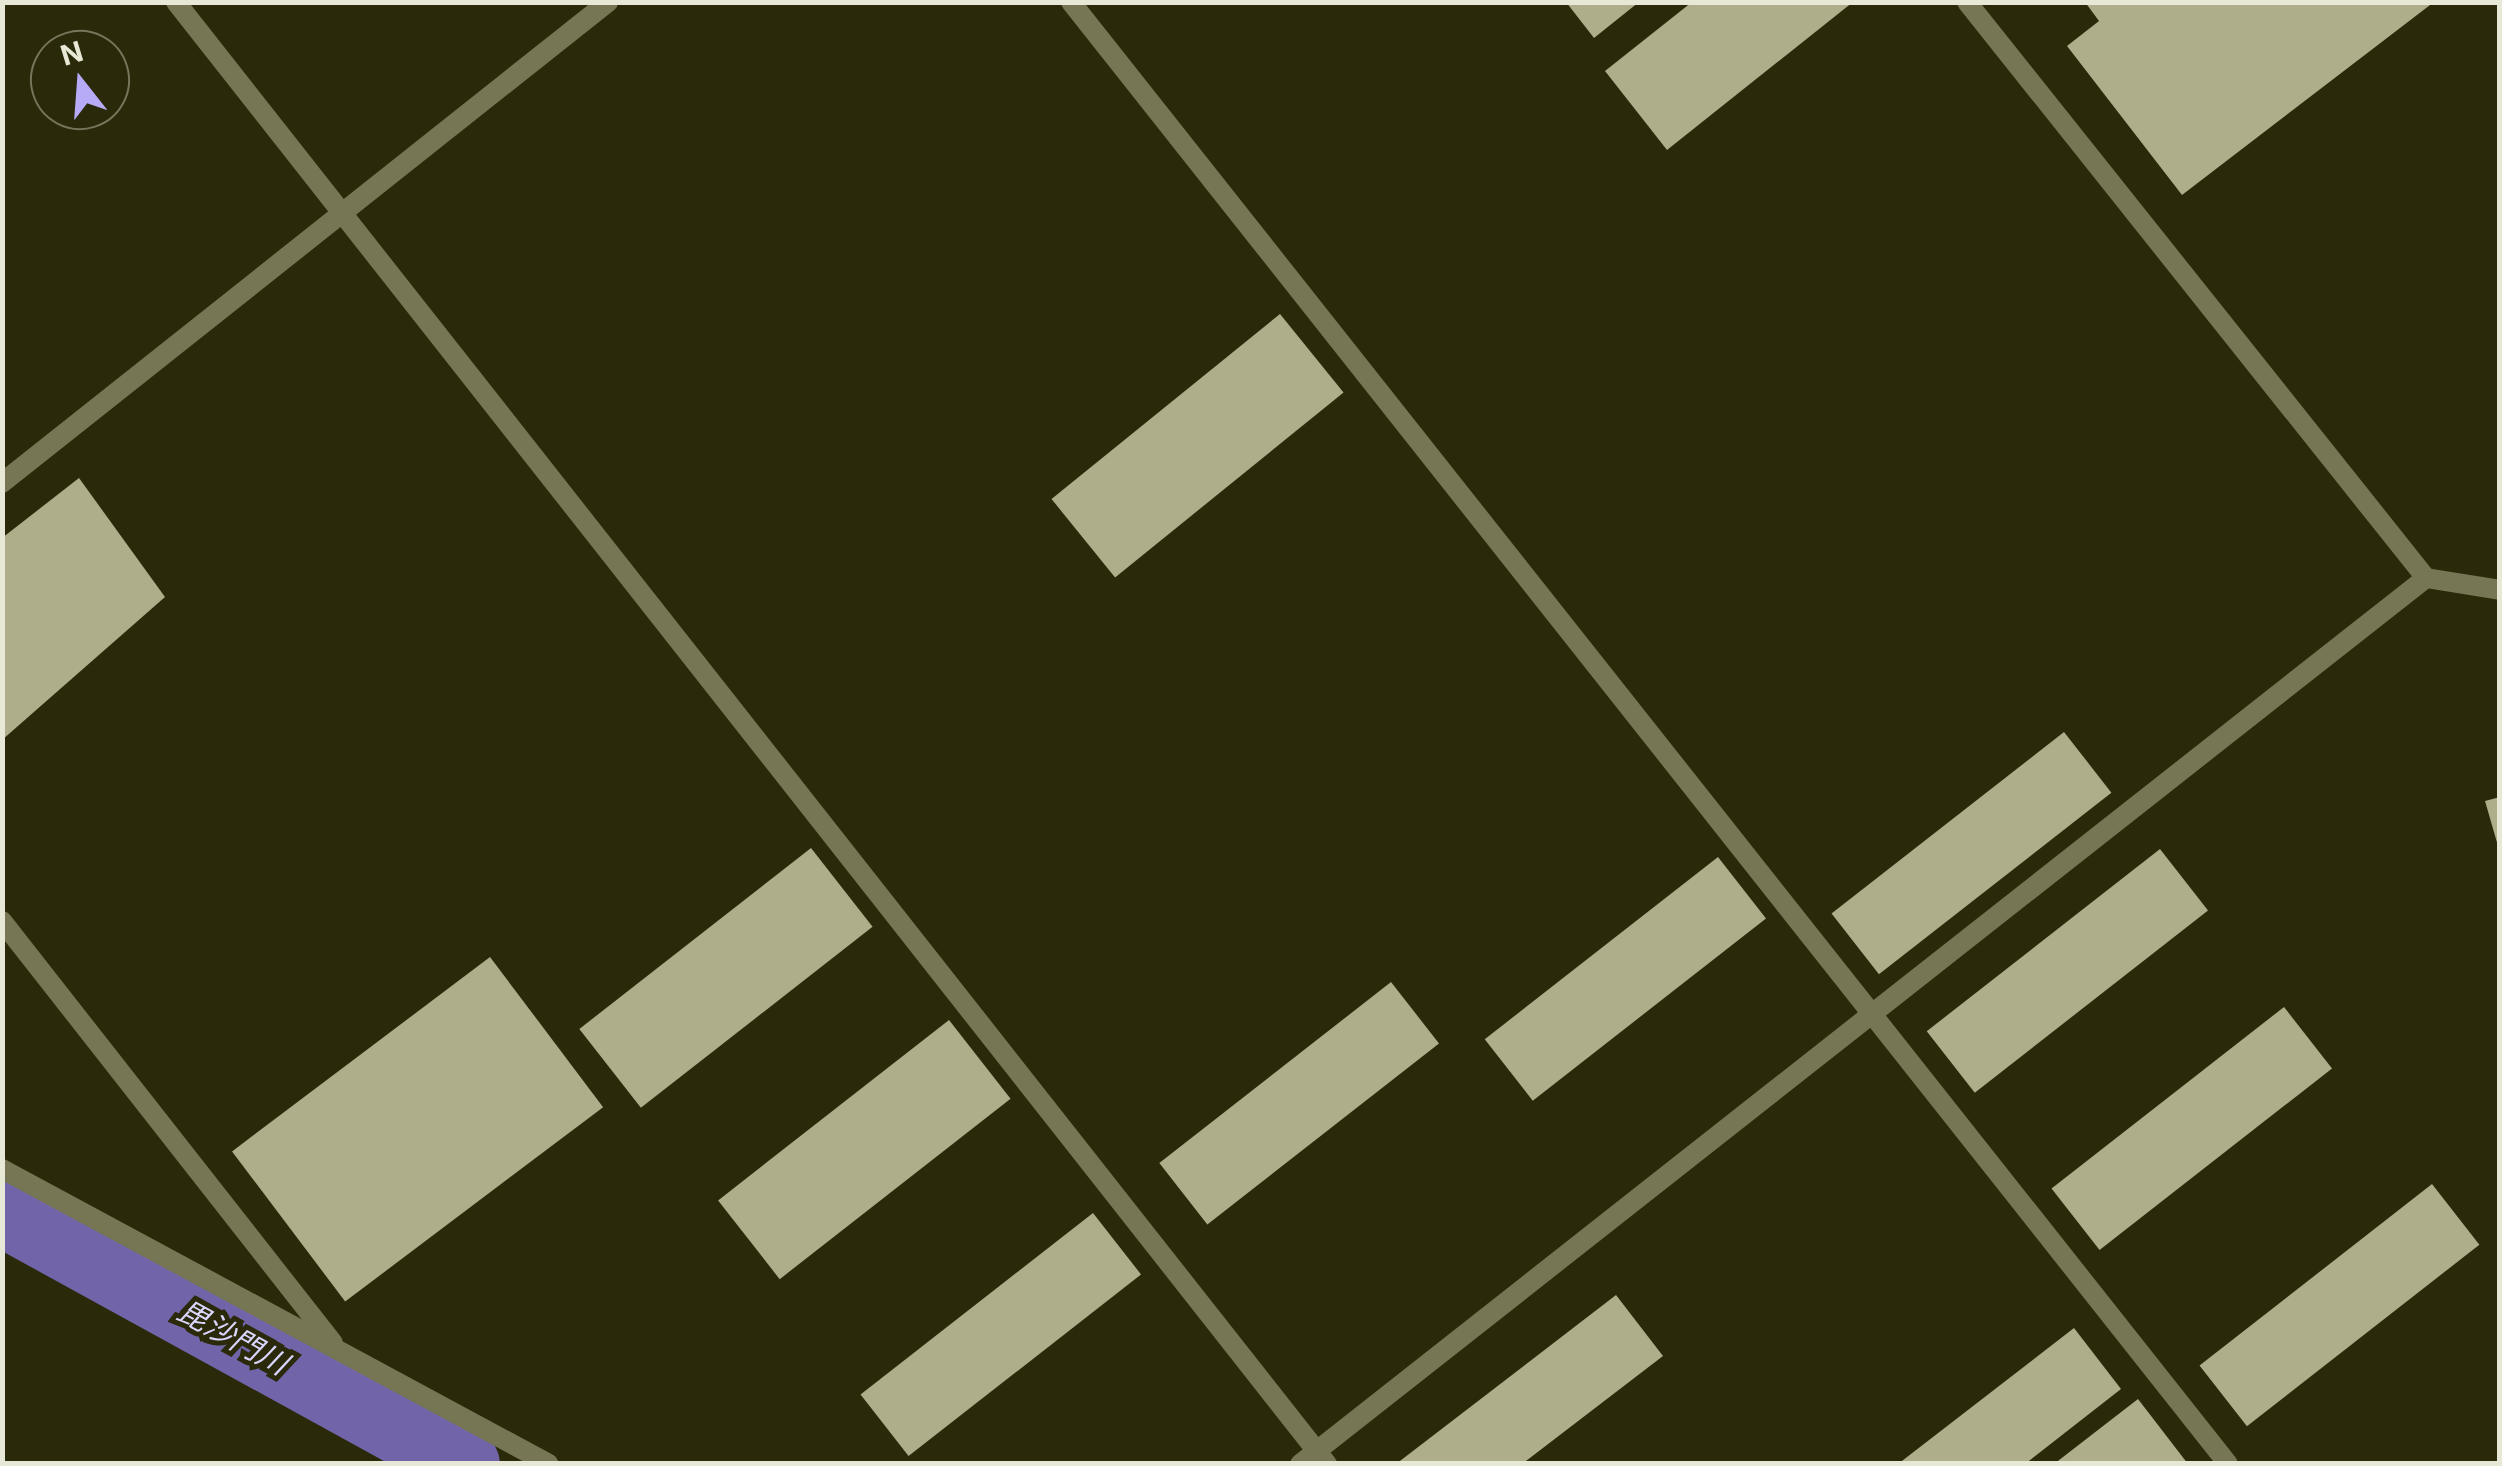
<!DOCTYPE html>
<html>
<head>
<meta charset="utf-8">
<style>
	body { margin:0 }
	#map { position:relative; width:2502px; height:1466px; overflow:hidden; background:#2a290a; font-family:Inter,"Noto Sans JP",sans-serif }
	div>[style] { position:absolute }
	.river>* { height:72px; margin:-36px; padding:0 36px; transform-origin:36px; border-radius:36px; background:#7164a9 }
	.building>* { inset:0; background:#aeae8b; transform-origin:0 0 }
	.minor>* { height:20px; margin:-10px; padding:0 10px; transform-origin:10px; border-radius:10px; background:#767655 }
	span { translate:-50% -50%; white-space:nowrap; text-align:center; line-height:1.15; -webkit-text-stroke:10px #2a290a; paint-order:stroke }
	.water-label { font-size:30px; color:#dad5fd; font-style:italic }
	.frame { position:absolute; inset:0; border:5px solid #e8e8d6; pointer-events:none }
	.north { position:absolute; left:30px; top:30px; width:100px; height:100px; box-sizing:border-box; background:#2a290a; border:2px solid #76755c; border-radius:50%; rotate:343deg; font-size:28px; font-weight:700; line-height:40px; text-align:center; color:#e8e8d6 }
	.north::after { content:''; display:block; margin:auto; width:35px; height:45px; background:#b7abf7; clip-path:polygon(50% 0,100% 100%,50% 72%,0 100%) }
</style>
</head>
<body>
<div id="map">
	<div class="river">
		<div style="left:2px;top:1210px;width:527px;rotate:28.8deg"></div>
	</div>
	<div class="building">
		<div style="clip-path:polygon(1566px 2px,1639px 2px,1594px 38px)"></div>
		<div style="clip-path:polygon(1692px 2px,1853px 2px,1667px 150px,1605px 71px)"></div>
		<div style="clip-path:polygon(2085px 2px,2434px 2px,2182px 195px,2067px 46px,2099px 21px)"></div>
		<div style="left:1280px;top:314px;width:101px;height:294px;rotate:51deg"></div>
		<div style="clip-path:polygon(79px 478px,165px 597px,2px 740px,2px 538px)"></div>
		<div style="left:2064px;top:732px;width:77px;height:295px;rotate:52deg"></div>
		<div style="clip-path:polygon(2500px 797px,2500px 846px,2498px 846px,2485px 801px)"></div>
		<div style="left:811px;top:848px;width:100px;height:294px;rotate:52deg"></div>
		<div style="left:2160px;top:849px;width:78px;height:296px;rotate:52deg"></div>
		<div style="left:1718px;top:857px;width:78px;height:296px;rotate:52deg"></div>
		<div style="left:490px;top:957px;width:188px;height:323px;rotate:53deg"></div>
		<div style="left:1391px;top:982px;width:78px;height:294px;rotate:52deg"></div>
		<div style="left:2284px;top:1007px;width:78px;height:295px;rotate:52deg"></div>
		<div style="left:949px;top:1020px;width:100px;height:293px;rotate:52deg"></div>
		<div style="left:2432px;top:1184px;width:77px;height:295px;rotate:52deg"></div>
		<div style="left:1093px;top:1213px;width:78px;height:295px;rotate:52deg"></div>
		<div style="clip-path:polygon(1616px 1295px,1663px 1356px,1522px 1464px,1396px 1464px)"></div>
		<div style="clip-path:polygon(2074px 1328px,2121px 1389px,2025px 1464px,1898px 1464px)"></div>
		<div style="clip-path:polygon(2138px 1399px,2188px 1464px,2054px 1464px)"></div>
	</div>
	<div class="minor">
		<div style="left:176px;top:2px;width:1861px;rotate:51.79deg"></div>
		<div style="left:1071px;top:2px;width:1864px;rotate:51.64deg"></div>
		<div style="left:1967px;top:2px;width:737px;rotate:51.45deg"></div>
		<div style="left:2426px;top:578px;width:75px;rotate:9.2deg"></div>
		<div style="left:2px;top:483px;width:774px;rotate:-38.44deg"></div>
		<div style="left:2px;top:921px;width:536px;rotate:51.89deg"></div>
		<div style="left:2px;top:1169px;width:621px;rotate:28.34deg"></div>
		<div style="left:1300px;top:1464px;width:1433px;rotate:-38.2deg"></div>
	</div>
	<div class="water-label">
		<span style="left:233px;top:1337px;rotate:29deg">毘沙門川</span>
	</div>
	<div class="frame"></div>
	<div class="north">N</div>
</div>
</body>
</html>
